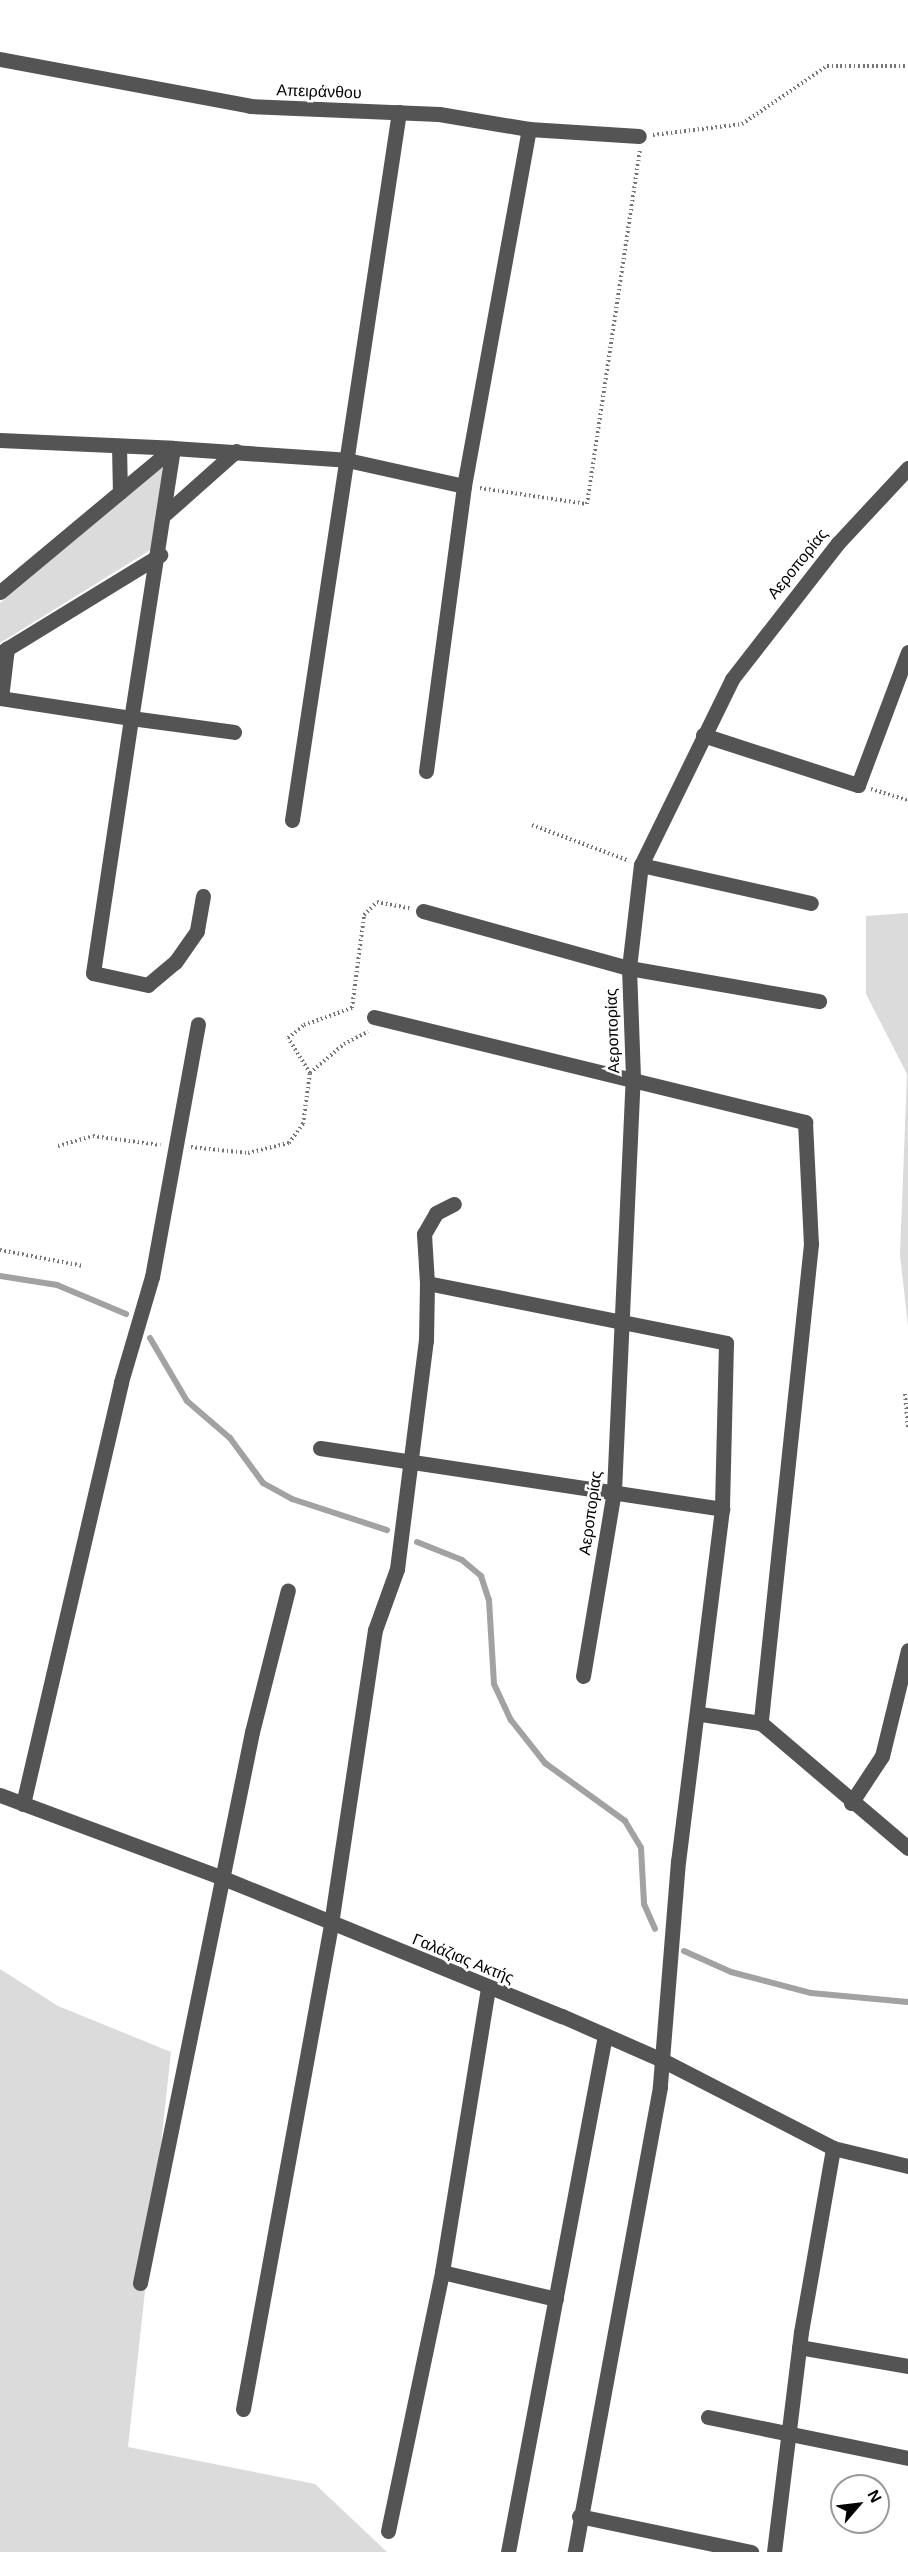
<!DOCTYPE html>
<html>
<head>
<meta charset="utf-8">
<style>
	body { margin:0 }
	#map { position:relative; width:908px; height:2552px; overflow:hidden; background:#fff; font-family:Helvetica,sans-serif }
	div>[style] { position:absolute }
	.green>* { inset:0; background:#dbdbdb }
	.stream>* { height:6px; margin:-3px; padding:0 3px; transform-origin:3px; border-radius:3px; background:#a2a2a2 }
	.path>* { height:4px; margin-top:-2px; transform-origin:0; background:repeating-linear-gradient(90deg,#767676 0 1.5px,transparent 0 4.5px) }
	.minor>* { height:15px; margin:-7.5px; padding:0 7.5px; transform-origin:7.5px; border-radius:7.5px; background:#545454 }
	span { translate:-50% -50%; white-space:nowrap; text-align:center; line-height:1.15; -webkit-text-stroke:5px #fff; paint-order:stroke }
	.street-label { font-size:16px; color:#000 }
	.north { position:absolute; left:830px; top:2474px; width:60px; height:60px; box-sizing:border-box; background:#fff; border:2px solid #999; border-radius:50%; rotate:62deg; font-size:16px; font-weight:700; line-height:24px; text-align:center; color:#000 }
	.north::after { content:''; display:block; margin:auto; width:21px; height:27px; background:#000; clip-path:polygon(50% 0,100% 100%,50% 72%,0 100%) }
</style>
</head>
<body>
<div id="map">
	<div class="green">
		<div style="clip-path:polygon(164px 465px,152px 549px,0 643px,0 603px)"></div>
		<div style="clip-path:polygon(908px 913px,908px 1326px,900px 1255px,907px 1074px,866px 994px,866px 916px)"></div>
		<div style="clip-path:polygon(0 1969px,58px 2006px,171px 2052px,128px 2447px,315px 2484px,387px 2552px,0 2552px)"></div>
	</div>
	<div class="stream">
		<div style="left:0;top:1276px;width:58px;rotate:9deg"></div>
		<div style="left:57px;top:1285px;width:75px;rotate:22.8deg"></div>
		<div style="left:150px;top:1338px;width:73px;rotate:59.6deg"></div>
		<div style="left:187px;top:1401px;width:57px;rotate:40.7deg"></div>
		<div style="left:230px;top:1438px;width:56px;rotate:53.7deg"></div>
		<div style="left:263px;top:1483px;width:33px;rotate:29deg"></div>
		<div style="left:292px;top:1499px;width:100px;rotate:18.1deg"></div>
		<div style="left:417px;top:1542px;width:48px;rotate:21.8deg"></div>
		<div style="left:462px;top:1560px;width:25px;rotate:40deg"></div>
		<div style="left:481px;top:1576px;width:25px;rotate:72deg"></div>
		<div style="left:489px;top:1600px;width:84px;rotate:86.6deg"></div>
		<div style="left:494px;top:1684px;width:40px;rotate:65deg"></div>
		<div style="left:511px;top:1720px;width:55px;rotate:51.7deg"></div>
		<div style="left:545px;top:1763px;width:99px;rotate:35.9deg"></div>
		<div style="left:625px;top:1821px;width:31px;rotate:59deg"></div>
		<div style="left:641px;top:1848px;width:56px;rotate:86.9deg"></div>
		<div style="left:644px;top:1904px;width:27px;rotate:66deg"></div>
		<div style="left:684px;top:1951px;width:51px;rotate:24.1deg"></div>
		<div style="left:731px;top:1972px;width:83px;rotate:14.7deg"></div>
		<div style="left:811px;top:1993px;width:97px;rotate:5.3deg"></div>
	</div>
	<div class="path">
		<div style="left:653px;top:135px;width:90px;rotate:-7deg"></div>
		<div style="left:742px;top:124px;width:103px;rotate:-34.3deg"></div>
		<div style="left:827px;top:66px;width:81px"></div>
		<div style="left:480px;top:488px;width:108px;rotate:8.5deg"></div>
		<div style="left:587px;top:504px;width:357px;rotate:-81.5deg"></div>
		<div style="left:871px;top:789px;width:39px;rotate:17deg"></div>
		<div style="left:532px;top:825px;width:101px;rotate:20.2deg"></div>
		<div style="left:310px;top:1073px;width:45px;rotate:-40.5deg"></div>
		<div style="left:344px;top:1044px;width:27px;rotate:-27deg"></div>
		<div style="left:58px;top:1146px;width:36px;rotate:-16deg"></div>
		<div style="left:93px;top:1136px;width:68px;rotate:7.7deg"></div>
		<div style="left:191px;top:1147px;width:57px;rotate:6deg"></div>
		<div style="left:248px;top:1153px;width:42px;rotate:-13.7deg"></div>
		<div style="left:289px;top:1143px;width:24px;rotate:-54deg"></div>
		<div style="left:303px;top:1124px;width:51px;rotate:-82.2deg"></div>
		<div style="left:310px;top:1073px;width:41px;rotate:-122.2deg"></div>
		<div style="left:288px;top:1038px;width:21px;rotate:-39deg"></div>
		<div style="left:304px;top:1025px;width:51px;rotate:-19.5deg"></div>
		<div style="left:352px;top:1008px;width:94px;rotate:-82.6deg"></div>
		<div style="left:364px;top:915px;width:18px;rotate:-45deg"></div>
		<div style="left:377px;top:902px;width:33px;rotate:11deg"></div>
		<div style="left:0;top:1250px;width:85px;rotate:10.9deg"></div>
		<div style="left:905px;top:1394px;width:34px;rotate:85deg"></div>
	</div>
	<div class="minor">
		<div style="left:0;top:59px;width:254px;rotate:10.6deg"></div>
		<div style="left:250px;top:106px;width:189px;rotate:2.4deg"></div>
		<div style="left:439px;top:114px;width:91px;rotate:9.5deg"></div>
		<div style="left:529px;top:129px;width:110px;rotate:3.6deg"></div>
		<div style="left:0;top:440px;width:173px;rotate:2.6deg"></div>
		<div style="left:173px;top:448px;width:273px;rotate:98.8deg"></div>
		<div style="left:131px;top:718px;width:133px;rotate:-171.3deg"></div>
		<div style="left:119px;top:446px;width:46px;rotate:88.8deg"></div>
		<div style="left:165px;top:514px;width:95px;rotate:-41.6deg"></div>
		<div style="left:0;top:592px;width:225px;rotate:-39.8deg"></div>
		<div style="left:173px;top:448px;width:174px;rotate:3.9deg"></div>
		<div style="left:347px;top:460px;width:120px;rotate:12.5deg"></div>
		<div style="left:0;top:653px;width:188px;rotate:-31.5deg"></div>
		<div style="left:1px;top:698px;width:50px;rotate:-83.2deg"></div>
		<div style="left:703px;top:735px;width:163px;rotate:17.9deg"></div>
		<div style="left:858px;top:785px;width:142px;rotate:-69.4deg"></div>
		<div style="left:426px;top:771px;width:288px;rotate:-82.4deg"></div>
		<div style="left:464px;top:486px;width:363px;rotate:-79.7deg"></div>
		<div style="left:292px;top:820px;width:716px;rotate:-81.41deg"></div>
		<div style="left:641px;top:865px;width:174px;rotate:12.6deg"></div>
		<div style="left:203px;top:896px;width:36px;rotate:100deg"></div>
		<div style="left:197px;top:931px;width:38px;rotate:125deg"></div>
		<div style="left:175px;top:962px;width:35px;rotate:140deg"></div>
		<div style="left:148px;top:985px;width:56px;rotate:-167.7deg"></div>
		<div style="left:93px;top:973px;width:258px;rotate:-81.5deg"></div>
		<div style="left:131px;top:718px;width:104px;rotate:7.7deg"></div>
		<div style="left:423px;top:911px;width:214px;rotate:15.5deg"></div>
		<div style="left:629px;top:968px;width:193px;rotate:9.9deg"></div>
		<div style="left:374px;top:1017px;width:444px;rotate:13.7deg"></div>
		<div style="left:805px;top:1122px;width:122px;rotate:87.2deg"></div>
		<div style="left:811px;top:1244px;width:482px;rotate:96deg"></div>
		<div style="left:761px;top:1723px;width:62px;rotate:-171.6deg"></div>
		<div style="left:427px;top:1283px;width:49px;rotate:-93.5deg"></div>
		<div style="left:424px;top:1234px;width:24px;rotate:-60deg"></div>
		<div style="left:436px;top:1213px;width:20px;rotate:-27deg"></div>
		<div style="left:320px;top:1448px;width:407px;rotate:8.6deg"></div>
		<div style="left:722px;top:1509px;width:355px;rotate:97.1deg"></div>
		<div style="left:678px;top:1861px;width:227px;rotate:94.6deg"></div>
		<div style="left:660px;top:2087px;width:473px;rotate:100.4deg"></div>
		<div style="left:583px;top:1676px;width:188px;rotate:-80.5deg"></div>
		<div style="left:614px;top:1491px;width:414px;rotate:-87.4deg"></div>
		<div style="left:633px;top:1077px;width:109px;rotate:-92.1deg"></div>
		<div style="left:629px;top:968px;width:104px;rotate:-83.4deg"></div>
		<div style="left:641px;top:865px;width:207px;rotate:-63.9deg"></div>
		<div style="left:732px;top:679px;width:172px;rotate:-52.1deg"></div>
		<div style="left:838px;top:543px;width:103px;rotate:-47deg"></div>
		<div style="left:761px;top:1723px;width:193px;rotate:40.4deg"></div>
		<div style="left:0;top:1795px;width:238px;rotate:20.4deg"></div>
		<div style="left:223px;top:1878px;width:366px;rotate:22.2deg"></div>
		<div style="left:562px;top:2016px;width:109px;rotate:23.7deg"></div>
		<div style="left:662px;top:2060px;width:192px;rotate:27.2deg"></div>
		<div style="left:833px;top:2148px;width:77px;rotate:13.5deg"></div>
		<div style="left:851px;top:1803px;width:56px;rotate:-56.6deg"></div>
		<div style="left:882px;top:1756px;width:109px;rotate:-76.2deg"></div>
		<div style="left:23px;top:1804px;width:433px;rotate:-76.9deg"></div>
		<div style="left:121px;top:1382px;width:109px;rotate:-73.6deg"></div>
		<div style="left:152px;top:1277px;width:257px;rotate:-79.7deg"></div>
		<div style="left:442px;top:2272px;width:117px;rotate:13.3deg"></div>
		<div style="left:140px;top:2283px;width:562px;rotate:-78.51deg"></div>
		<div style="left:252px;top:1732px;width:146px;rotate:-75.8deg"></div>
		<div style="left:799px;top:2347px;width:111px;rotate:9.9deg"></div>
		<div style="left:243px;top:2409px;width:493px;rotate:-79.7deg"></div>
		<div style="left:331px;top:1924px;width:297px;rotate:-81.5deg"></div>
		<div style="left:375px;top:1630px;width:65px;rotate:-70.2deg"></div>
		<div style="left:397px;top:1569px;width:231px;rotate:-82.8deg"></div>
		<div style="left:426px;top:1340px;width:57px;rotate:-89deg"></div>
		<div style="left:427px;top:1283px;width:305px;rotate:11.3deg"></div>
		<div style="left:726px;top:1343px;width:166px;rotate:91.4deg"></div>
		<div style="left:708px;top:2417px;width:204px;rotate:11.6deg"></div>
		<div style="left:579px;top:2516px;width:176px;rotate:11.8deg"></div>
		<div style="left:388px;top:2531px;width:265px;rotate:-78.2deg"></div>
		<div style="left:442px;top:2272px;width:287px;rotate:-80.8deg"></div>
		<div style="left:508px;top:2552px;width:526px;rotate:-79.37deg"></div>
		<div style="left:774px;top:2552px;width:222px;rotate:-83deg"></div>
		<div style="left:801px;top:2332px;width:187px;rotate:-80.1deg"></div>
	</div>
	<div class="street-label">
		<span style="left:319px;top:92px;rotate:2deg">Απειράνθου</span>
		<span style="left:798px;top:564px;rotate:-51deg">Αεροπορίας</span>
		<span style="left:613px;top:1031px;rotate:-92deg">Αεροπορίας</span>
		<span style="left:591px;top:1513px;rotate:-82deg">Αεροπορίας</span>
		<span style="left:463px;top:1959px;rotate:22deg">Γαλάζιας Ακτής</span>
	</div>
	<div class="north">N</div>
</div>
</body>
</html>
